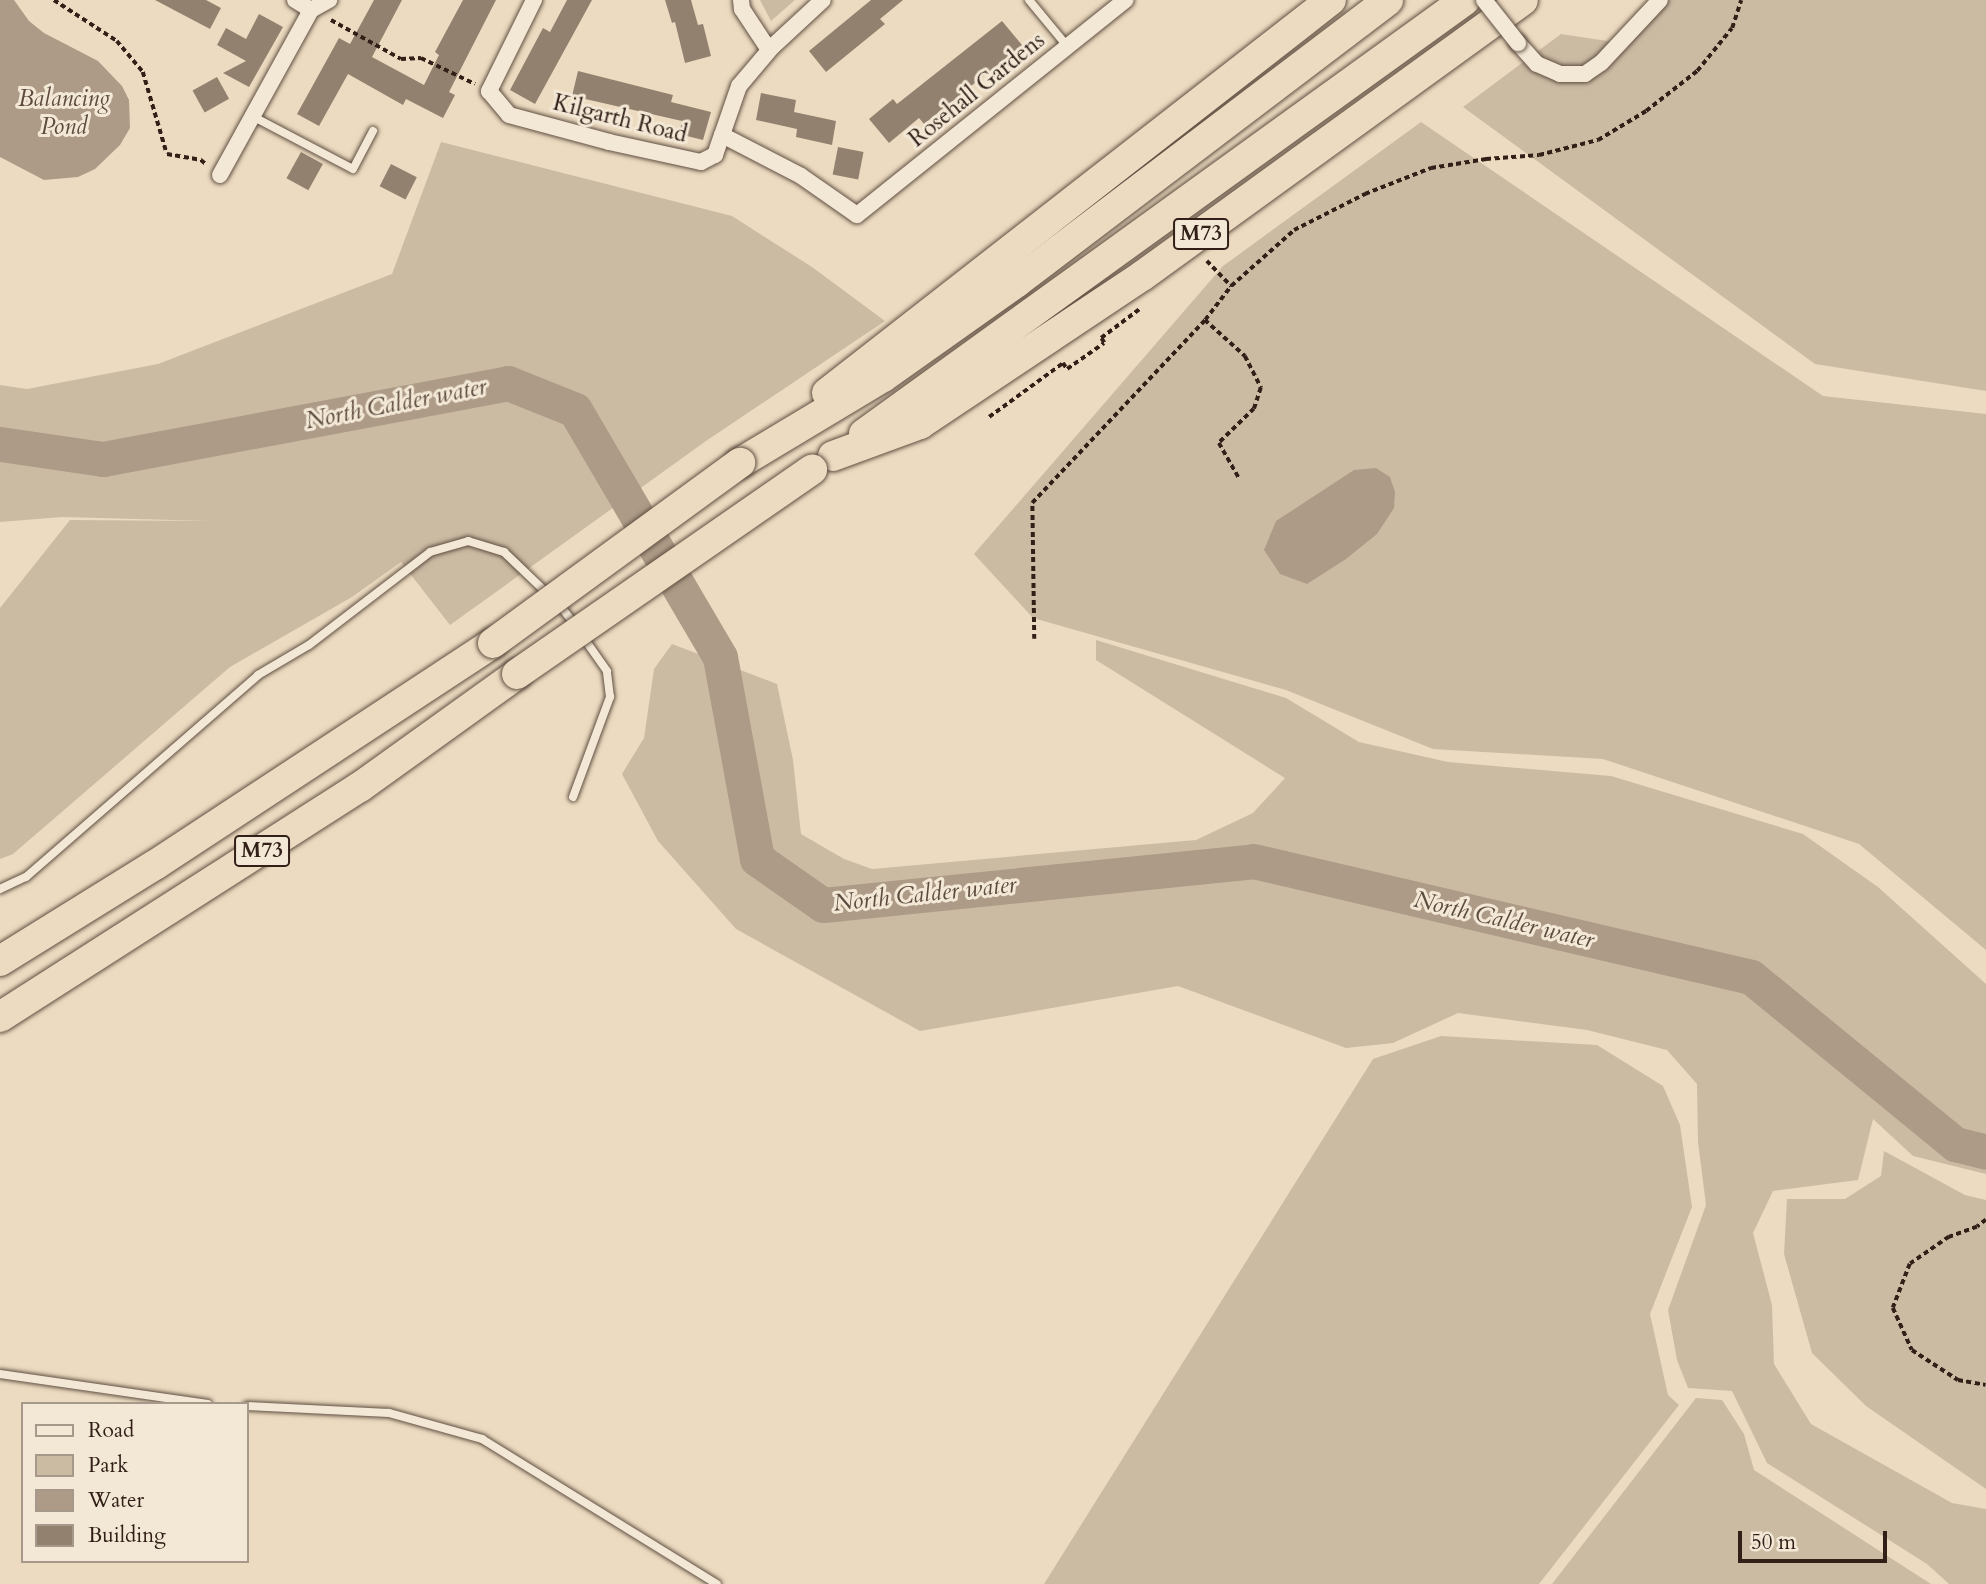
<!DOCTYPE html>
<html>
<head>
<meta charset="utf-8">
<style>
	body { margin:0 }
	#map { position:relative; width:1986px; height:1584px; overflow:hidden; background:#ecdbc0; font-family:Cardo,serif }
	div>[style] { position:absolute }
	.green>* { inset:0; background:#ccbba3 }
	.water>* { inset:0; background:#ad9b87 }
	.river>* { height:35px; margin:-17.5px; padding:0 17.5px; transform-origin:17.5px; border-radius:17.5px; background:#ad9b87 }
	.building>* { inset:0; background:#93816f; transform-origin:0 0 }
	.path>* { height:3.5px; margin-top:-1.75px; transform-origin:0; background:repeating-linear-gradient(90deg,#322018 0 5px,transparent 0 8.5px) }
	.roads { filter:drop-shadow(0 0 2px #604f42) drop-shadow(0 0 2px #604f42) }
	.lane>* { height:8px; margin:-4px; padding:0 4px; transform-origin:4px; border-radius:4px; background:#f3e8d6 }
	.street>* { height:16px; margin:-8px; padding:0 8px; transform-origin:8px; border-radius:8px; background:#f3e8d6 }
	.highway>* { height:30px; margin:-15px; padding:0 15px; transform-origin:15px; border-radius:15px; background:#ecdbc0 }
	.bridges { filter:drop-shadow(0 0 2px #604f42) drop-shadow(0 0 2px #604f42) }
	.street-bridge>* { height:16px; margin:-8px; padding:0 8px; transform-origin:8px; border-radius:8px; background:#f3e8d6 }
	.highway-bridge>* { height:30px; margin:-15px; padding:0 15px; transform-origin:15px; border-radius:15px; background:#ecdbc0 }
	span { translate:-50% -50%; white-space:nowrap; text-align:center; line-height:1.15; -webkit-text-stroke:6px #f3e8d6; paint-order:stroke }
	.shield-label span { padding:2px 5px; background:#f3e8d6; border:2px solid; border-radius:5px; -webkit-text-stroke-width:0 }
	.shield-label { font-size:21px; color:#322018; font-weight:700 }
	.street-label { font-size:23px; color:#322018 }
	.water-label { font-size:24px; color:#5d4b3f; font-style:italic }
	.legend { position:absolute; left:21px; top:1402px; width:228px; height:161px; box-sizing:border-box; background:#f3e8d6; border:2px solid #a6988a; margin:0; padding:9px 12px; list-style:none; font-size:21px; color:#322018 }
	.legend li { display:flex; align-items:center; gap:14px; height:35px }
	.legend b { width:35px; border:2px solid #a6988a }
	.scale { position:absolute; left:1738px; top:1531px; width:149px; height:32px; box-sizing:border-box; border:4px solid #322018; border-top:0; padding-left:9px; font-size:21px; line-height:24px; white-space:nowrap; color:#322018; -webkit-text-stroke:5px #f3e8d6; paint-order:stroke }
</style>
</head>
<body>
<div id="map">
	<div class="green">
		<div style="clip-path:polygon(760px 0,795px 0,771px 21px)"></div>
		<div style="clip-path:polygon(1669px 0,1986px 0,1986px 391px,1815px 364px,1463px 107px,1561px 34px,1627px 44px)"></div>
		<div style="clip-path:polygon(1421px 122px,1823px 396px,1986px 414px,1986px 950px,1859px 844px,1603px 759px,1433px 749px,1286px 690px,1033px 618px,974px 554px,1223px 266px)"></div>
		<div style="clip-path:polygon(441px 142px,732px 216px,812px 267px,885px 321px,706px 441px,450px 625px,401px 562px,352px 597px,230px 667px,13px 854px,0 859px,0 608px,70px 520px,209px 521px,62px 517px,0 522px,0 385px,27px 389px,158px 364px,392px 274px)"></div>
		<div style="clip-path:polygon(1096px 640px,1286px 698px,1359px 742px,1448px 762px,1611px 776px,1803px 834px,1878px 887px,1986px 984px,1986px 1174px,1913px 1156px,1873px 1119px,1858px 1180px,1773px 1191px,1753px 1233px,1772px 1305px,1774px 1364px,1811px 1424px,1952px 1503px,1986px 1509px,1986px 1584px,1949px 1584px,1927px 1564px,1767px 1463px,1732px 1391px,1688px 1388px,1677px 1360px,1668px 1310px,1706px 1205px,1698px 1142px,1697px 1084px,1667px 1050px,1587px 1030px,1458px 1013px,1393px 1043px,1346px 1048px,1178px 986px,920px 1031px,736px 929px,658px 841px,622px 774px,644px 738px,654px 669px,672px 644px,777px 684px,793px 760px,801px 834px,844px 859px,872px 869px,1196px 840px,1253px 813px,1285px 778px,1096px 660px)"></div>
		<div style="clip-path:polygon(1441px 1036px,1597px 1045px,1663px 1086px,1680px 1125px,1692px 1207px,1650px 1314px,1668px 1395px,1679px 1405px,1539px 1584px,1044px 1584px,1373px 1059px)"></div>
		<div style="clip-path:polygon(1884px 1151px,1965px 1195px,1986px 1200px,1986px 1489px,1866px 1406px,1812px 1353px,1784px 1254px,1787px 1199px,1845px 1199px,1881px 1176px)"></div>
		<div style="clip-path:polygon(1696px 1398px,1722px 1400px,1744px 1434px,1754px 1470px,1931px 1584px,1552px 1584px)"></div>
	</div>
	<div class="water">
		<div style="clip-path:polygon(0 0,14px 0,29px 21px,44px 33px,98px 61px,122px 86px,129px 100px,130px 128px,120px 145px,95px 169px,78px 177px,44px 180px,0 157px)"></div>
		<div style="clip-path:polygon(1376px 468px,1390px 477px,1395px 492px,1394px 508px,1377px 534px,1346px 559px,1307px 584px,1280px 574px,1264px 550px,1276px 521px,1354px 470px)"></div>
	</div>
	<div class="river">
		<div style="left:0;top:444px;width:104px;rotate:8.3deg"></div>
		<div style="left:103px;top:459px;width:412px;rotate:-10.6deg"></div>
		<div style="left:508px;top:383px;width:72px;rotate:21.9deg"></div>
		<div style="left:575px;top:410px;width:286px;rotate:59.6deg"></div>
		<div style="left:720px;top:657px;width:205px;rotate:79.6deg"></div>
		<div style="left:757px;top:859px;width:80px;rotate:34.9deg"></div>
		<div style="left:823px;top:905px;width:432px;rotate:-5.8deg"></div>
		<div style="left:1253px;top:861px;width:511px;rotate:13.11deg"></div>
		<div style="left:1751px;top:977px;width:264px;rotate:39.3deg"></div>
		<div style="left:1955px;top:1144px;width:32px;rotate:14deg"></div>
	</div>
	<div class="building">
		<div style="clip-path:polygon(155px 0,206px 0,221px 8px,210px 29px)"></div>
		<div style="clip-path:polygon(374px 0,402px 0,372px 57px,424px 85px,439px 55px,435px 52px,463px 0,496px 0,449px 92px,455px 95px,443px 118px,406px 99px,403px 105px,348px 74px,319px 126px,297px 114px,339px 38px,350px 44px)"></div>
		<div style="clip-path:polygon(567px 0,592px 0,535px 104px,510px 90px,543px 28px,550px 32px)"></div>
		<div style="clip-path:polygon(665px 0,691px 0,698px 25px,703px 24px,711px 56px,685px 63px,675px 22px,672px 23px)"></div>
		<div style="clip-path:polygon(871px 0,903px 0,880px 19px,885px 24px,826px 72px,809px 51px)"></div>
		<div style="clip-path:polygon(259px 14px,283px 27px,249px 87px,223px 73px,246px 61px,217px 45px,226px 28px,246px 39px)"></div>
		<div style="clip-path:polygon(1002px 21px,1022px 45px,924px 124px,919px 118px,889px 143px,869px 119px,893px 99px,897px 104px)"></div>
		<div style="clip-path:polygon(578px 71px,673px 95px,671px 102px,711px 112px,703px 140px,679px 134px,682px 121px,572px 96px)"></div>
		<div style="left:217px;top:77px;width:25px;height:28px;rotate:61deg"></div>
		<div style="clip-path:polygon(761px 93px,796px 100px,794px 112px,836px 121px,832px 145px,796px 137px,797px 129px,756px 120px)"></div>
		<div style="left:838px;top:147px;width:26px;height:28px;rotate:11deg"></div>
		<div style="left:301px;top:152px;width:25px;height:30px;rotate:29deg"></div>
		<div style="left:391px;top:164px;width:29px;height:25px;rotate:27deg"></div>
	</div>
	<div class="path">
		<div style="left:54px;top:0;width:75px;rotate:33.1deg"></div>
		<div style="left:117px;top:41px;width:40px;rotate:50deg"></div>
		<div style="left:143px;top:72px;width:85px;rotate:73.7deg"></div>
		<div style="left:167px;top:154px;width:35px;rotate:10deg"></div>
		<div style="left:201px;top:160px;width:8px;rotate:40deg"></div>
		<div style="left:331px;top:20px;width:80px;rotate:29.1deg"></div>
		<div style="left:401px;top:59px;width:20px;rotate:-3deg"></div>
		<div style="left:421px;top:58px;width:60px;rotate:25.7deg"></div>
		<div style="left:1207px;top:261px;width:35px;rotate:46deg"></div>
		<div style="left:1205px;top:320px;width:54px;rotate:42deg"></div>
		<div style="left:1245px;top:356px;width:36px;rotate:63deg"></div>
		<div style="left:1261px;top:388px;width:22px;rotate:108deg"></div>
		<div style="left:1254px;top:409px;width:49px;rotate:135.8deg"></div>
		<div style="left:1219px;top:443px;width:40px;rotate:60.3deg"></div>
		<div style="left:989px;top:417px;width:92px;rotate:-36.1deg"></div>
		<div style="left:1063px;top:363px;width:7px;rotate:56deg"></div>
		<div style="left:1067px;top:369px;width:45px;rotate:-35.1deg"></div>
		<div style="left:1104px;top:343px;width:6px;rotate:-121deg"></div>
		<div style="left:1101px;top:338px;width:50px;rotate:-36.9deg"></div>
		<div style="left:1034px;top:639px;width:136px;rotate:-90.8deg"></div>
		<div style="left:1032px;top:503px;width:252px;rotate:-46.6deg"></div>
		<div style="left:1205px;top:320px;width:43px;rotate:-52.6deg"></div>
		<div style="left:1231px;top:286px;width:84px;rotate:-41.6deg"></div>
		<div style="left:1294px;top:230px;width:80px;rotate:-26.9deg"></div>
		<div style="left:1365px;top:194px;width:71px;rotate:-21.5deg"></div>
		<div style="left:1431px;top:168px;width:56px;rotate:-9.3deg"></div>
		<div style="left:1486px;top:159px;width:53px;rotate:-4.3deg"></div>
		<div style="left:1539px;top:155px;width:61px;rotate:-14.3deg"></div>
		<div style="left:1598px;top:140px;width:56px;rotate:-31.1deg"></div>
		<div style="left:1646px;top:111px;width:65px;rotate:-38.1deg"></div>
		<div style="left:1697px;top:71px;width:55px;rotate:-50.9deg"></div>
		<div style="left:1732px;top:28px;width:29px;rotate:-72deg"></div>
		<div style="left:1986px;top:1220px;width:11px;rotate:142deg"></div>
		<div style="left:1977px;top:1227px;width:30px;rotate:160deg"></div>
		<div style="left:1949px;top:1237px;width:47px;rotate:145.3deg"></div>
		<div style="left:1910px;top:1264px;width:47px;rotate:111.1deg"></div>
		<div style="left:1893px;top:1308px;width:46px;rotate:65.7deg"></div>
		<div style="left:1912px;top:1350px;width:55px;rotate:33.1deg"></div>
		<div style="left:1958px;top:1380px;width:28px;rotate:10deg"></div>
	</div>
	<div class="roads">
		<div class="lane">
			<div style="left:1029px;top:0;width:60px;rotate:50.4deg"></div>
			<div style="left:252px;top:116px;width:114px;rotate:27.7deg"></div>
			<div style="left:353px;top:169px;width:43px;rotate:-62.2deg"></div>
			<div style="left:558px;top:603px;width:29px;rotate:52deg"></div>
			<div style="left:573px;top:797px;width:107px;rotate:-69.7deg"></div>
			<div style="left:610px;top:697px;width:26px;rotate:-97deg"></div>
			<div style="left:607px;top:671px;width:42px;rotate:-125.2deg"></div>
			<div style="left:0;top:889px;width:29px;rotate:-25deg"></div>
			<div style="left:26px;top:877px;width:308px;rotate:-41deg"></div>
			<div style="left:258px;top:675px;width:59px;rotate:-30.5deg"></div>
			<div style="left:309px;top:645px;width:153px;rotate:-37.5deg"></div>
			<div style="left:430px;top:552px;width:40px;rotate:-16deg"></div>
			<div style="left:468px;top:541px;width:38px;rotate:17deg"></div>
			<div style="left:504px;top:552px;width:62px;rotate:43.7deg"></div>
			<div style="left:0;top:1374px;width:210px;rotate:8.2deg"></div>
			<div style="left:247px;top:1406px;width:142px;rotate:2.8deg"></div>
			<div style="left:389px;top:1413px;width:97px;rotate:15.6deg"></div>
			<div style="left:482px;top:1439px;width:276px;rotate:31.7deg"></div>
		</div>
		<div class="street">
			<div style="left:295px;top:0;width:19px;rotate:32deg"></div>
			<div style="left:534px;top:0;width:102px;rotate:116.3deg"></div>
			<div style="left:489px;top:91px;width:31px;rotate:50deg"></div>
			<div style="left:509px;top:115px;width:104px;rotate:15.1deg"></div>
			<div style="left:609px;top:142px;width:94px;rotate:12.3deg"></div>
			<div style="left:701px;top:162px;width:16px;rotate:-27deg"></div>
			<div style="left:715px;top:155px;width:21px;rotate:-71deg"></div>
			<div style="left:722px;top:135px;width:89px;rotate:27.4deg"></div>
			<div style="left:801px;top:176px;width:68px;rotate:34.9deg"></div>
			<div style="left:857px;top:215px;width:344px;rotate:-38.7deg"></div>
			<div style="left:741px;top:0;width:9px;rotate:84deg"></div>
			<div style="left:742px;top:9px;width:49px;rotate:56.6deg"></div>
			<div style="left:1518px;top:43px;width:28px;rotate:48deg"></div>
			<div style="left:1537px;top:64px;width:25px;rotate:23deg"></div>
			<div style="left:1560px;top:74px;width:25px"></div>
			<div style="left:1585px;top:74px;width:19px;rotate:-35deg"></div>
			<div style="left:1601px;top:63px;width:86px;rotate:-46.9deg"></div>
			<div style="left:722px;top:135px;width:52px;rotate:-70.9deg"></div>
			<div style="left:739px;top:86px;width:51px;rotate:-49.8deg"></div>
			<div style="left:772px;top:47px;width:69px;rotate:-42.7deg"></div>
			<div style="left:220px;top:175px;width:188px;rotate:-61.1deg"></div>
			<div style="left:311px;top:10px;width:21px;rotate:-29deg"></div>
		</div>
		<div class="highway">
			<div style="left:827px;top:393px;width:639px;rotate:-37.95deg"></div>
			<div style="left:864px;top:434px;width:741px;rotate:-35.83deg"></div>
			<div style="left:833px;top:456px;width:93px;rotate:-20.2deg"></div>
			<div style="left:920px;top:424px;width:267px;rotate:-33.7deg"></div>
			<div style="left:1142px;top:276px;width:470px;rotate:-35.9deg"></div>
			<div style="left:740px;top:463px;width:167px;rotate:-31deg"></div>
			<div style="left:883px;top:377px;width:164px;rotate:-35.3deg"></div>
			<div style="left:1017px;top:282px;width:466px;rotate:-37.2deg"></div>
			<div style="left:0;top:961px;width:182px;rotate:-31.8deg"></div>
			<div style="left:155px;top:865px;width:404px;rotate:-33.3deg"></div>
			<div style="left:0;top:1017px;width:427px;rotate:-32.6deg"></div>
			<div style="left:360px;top:787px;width:193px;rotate:-35.7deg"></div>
		</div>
	</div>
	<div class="bridges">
		<div class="street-bridge">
			<div style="left:1484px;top:0;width:55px;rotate:51.7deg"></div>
		</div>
		<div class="highway-bridge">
			<div style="left:493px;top:643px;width:306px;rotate:-36.1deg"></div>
			<div style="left:517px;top:674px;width:359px;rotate:-34.7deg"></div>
		</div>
	</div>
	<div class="shield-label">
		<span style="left:1201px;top:234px">M73</span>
		<span style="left:262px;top:851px">M73</span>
	</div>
	<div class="street-label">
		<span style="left:977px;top:90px;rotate:-39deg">Rosehall Gardens</span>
		<span style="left:620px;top:119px;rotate:14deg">Kilgarth Road</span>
	</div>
	<div class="water-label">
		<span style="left:64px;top:113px">Balancing<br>Pond</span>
		<span style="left:396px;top:404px;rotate:-11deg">North Calder water</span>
		<span style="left:925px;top:894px;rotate:-6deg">North Calder water</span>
		<span style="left:1504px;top:920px;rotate:13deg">North Calder water</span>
	</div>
	<ul class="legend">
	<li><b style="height:9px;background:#f3e8d6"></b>Road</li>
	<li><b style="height:19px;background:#ccbba3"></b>Park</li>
	<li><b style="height:19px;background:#ad9b87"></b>Water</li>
	<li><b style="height:19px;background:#93816f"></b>Building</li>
	</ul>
	<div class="scale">50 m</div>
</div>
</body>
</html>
